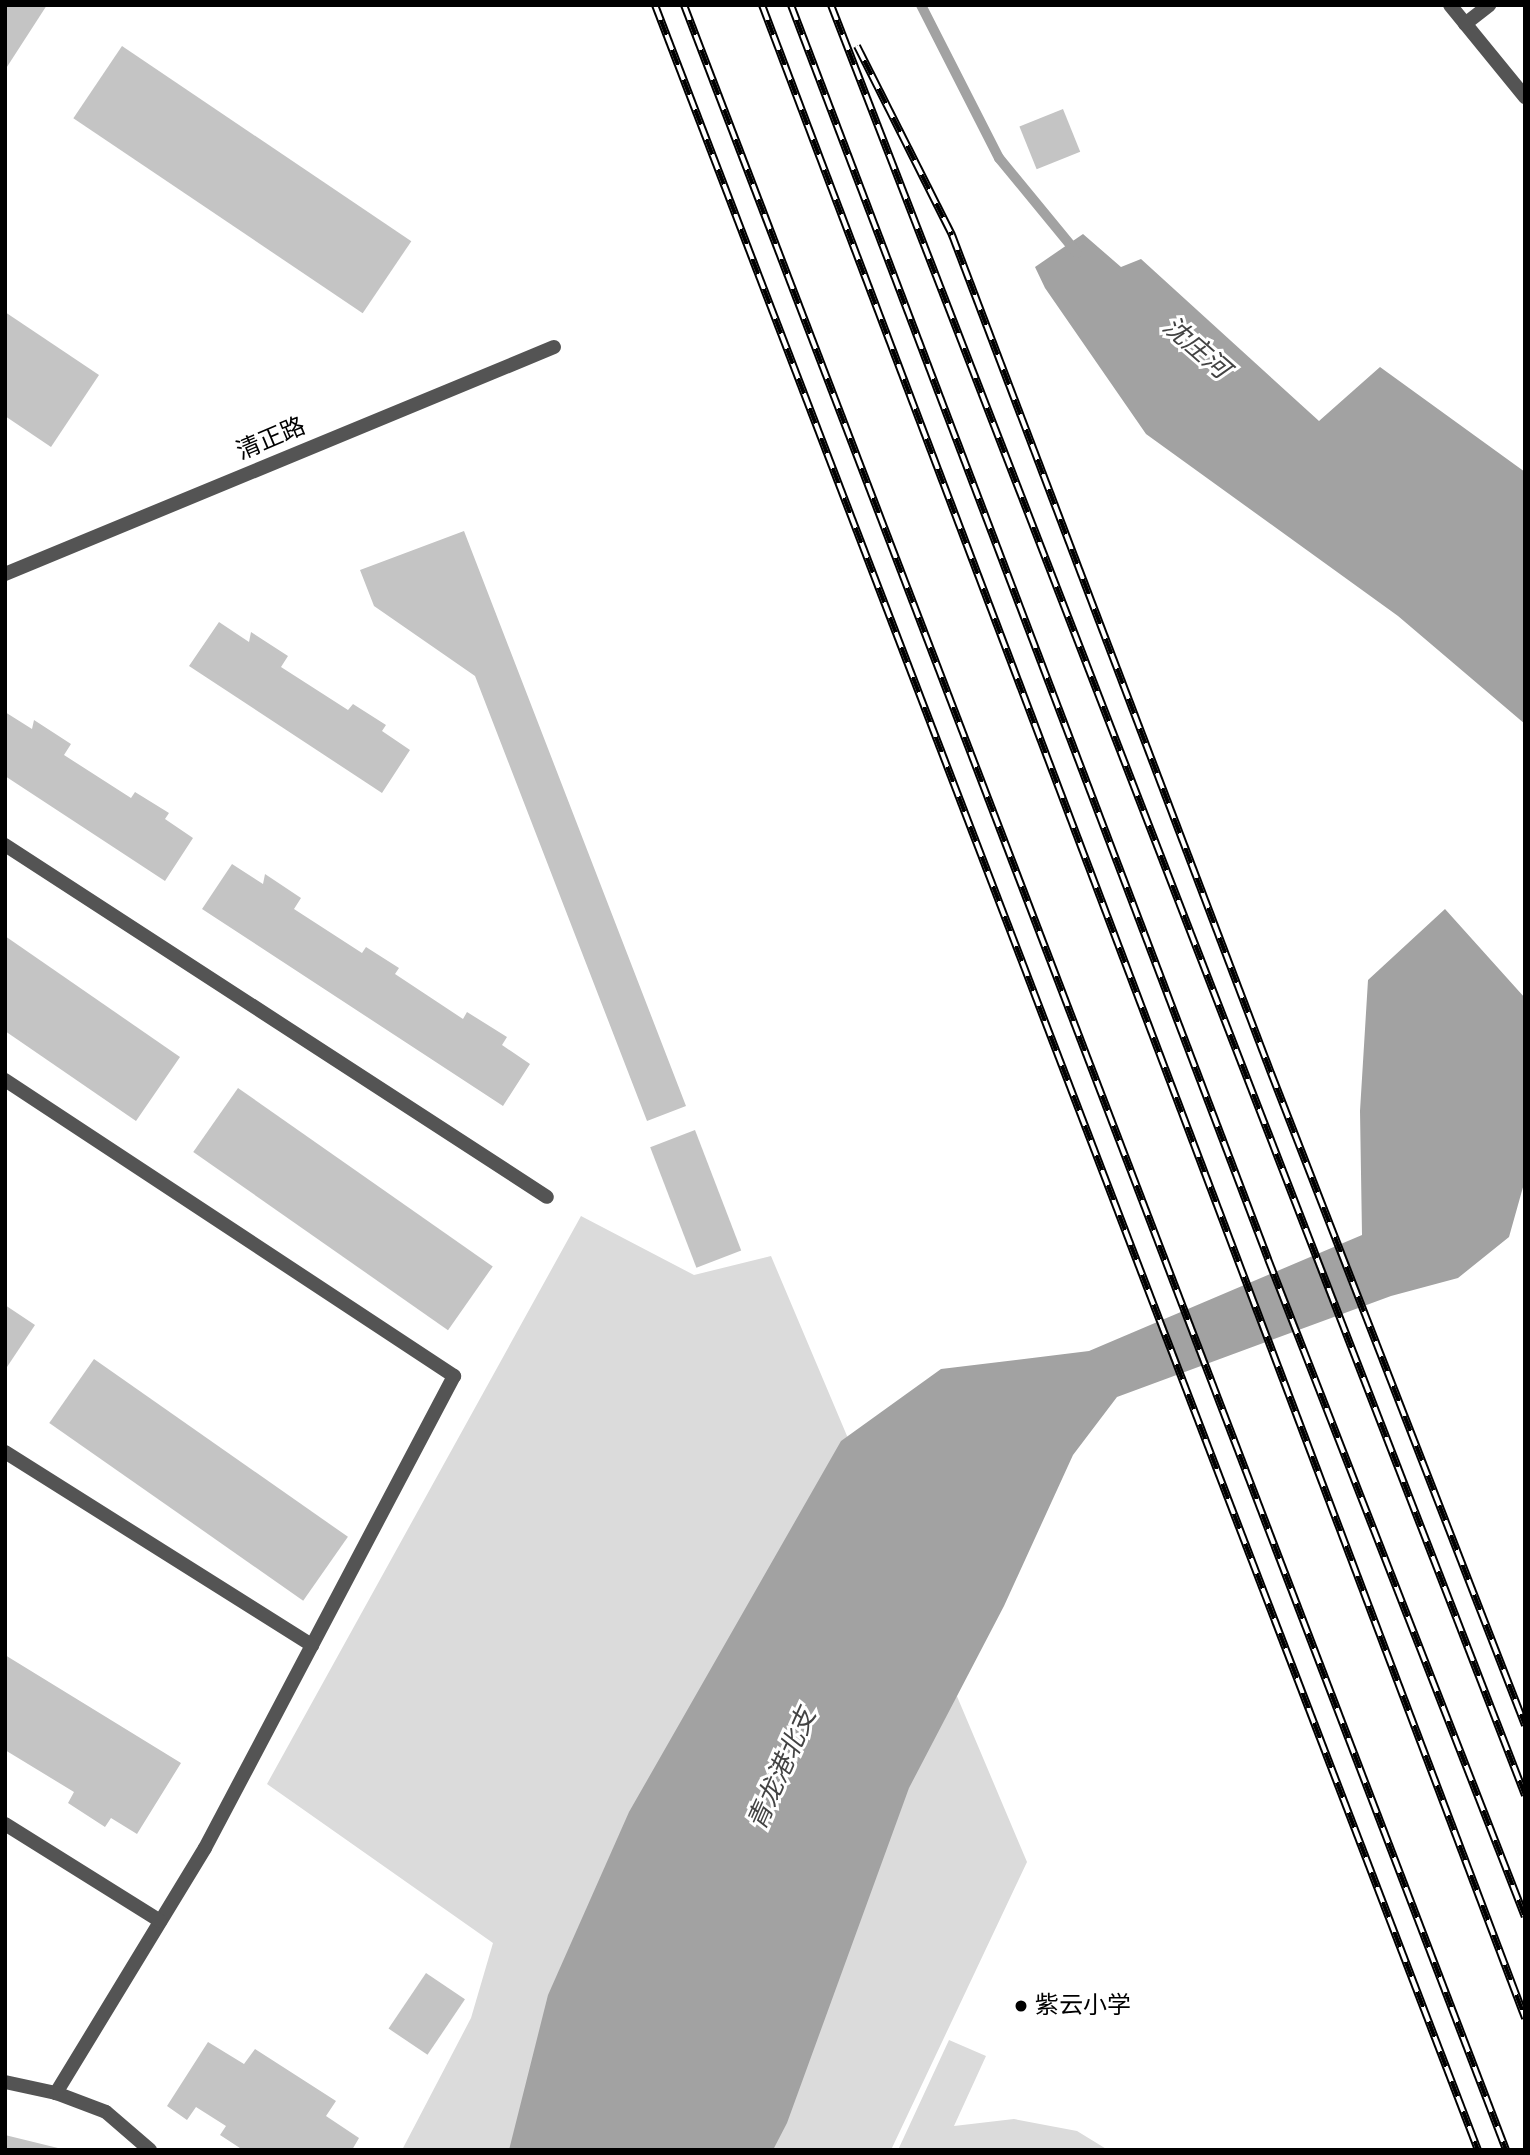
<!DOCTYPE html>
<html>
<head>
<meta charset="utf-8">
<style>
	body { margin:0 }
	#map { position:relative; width:1530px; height:2155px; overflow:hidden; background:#fff; font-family:Karla,"Noto Sans SC",sans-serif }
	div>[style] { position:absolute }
	.green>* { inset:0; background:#dbdbdb }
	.water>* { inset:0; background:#a2a2a2 }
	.stream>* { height:10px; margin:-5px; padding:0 5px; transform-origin:5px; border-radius:5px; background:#a2a2a2 }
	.building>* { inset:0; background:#c4c4c4; transform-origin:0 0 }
	.lane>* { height:14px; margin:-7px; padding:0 7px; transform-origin:7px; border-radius:7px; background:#545454 }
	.street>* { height:14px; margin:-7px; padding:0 7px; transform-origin:7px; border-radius:7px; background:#545454 }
	.rail>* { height:8px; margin-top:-4px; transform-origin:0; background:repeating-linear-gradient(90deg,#fff 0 16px,#000 0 32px); box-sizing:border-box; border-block:2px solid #000 }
	.dots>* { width:19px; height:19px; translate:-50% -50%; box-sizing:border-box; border:4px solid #fff; border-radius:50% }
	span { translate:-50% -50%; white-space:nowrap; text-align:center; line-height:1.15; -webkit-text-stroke:6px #fff; paint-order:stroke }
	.street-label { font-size:24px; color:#000 }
	.poi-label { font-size:24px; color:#000 }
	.left { translate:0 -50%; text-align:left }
	.water-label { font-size:26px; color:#434343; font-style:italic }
	.frame { position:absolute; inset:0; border:7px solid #000; pointer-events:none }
</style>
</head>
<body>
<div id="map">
	<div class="green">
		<div style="clip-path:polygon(581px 1216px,694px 1275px,771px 1256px,1027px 1862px,891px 2150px,402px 2150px,471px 2018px,493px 1943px,267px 1784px)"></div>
		<div style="clip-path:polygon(949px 2040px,986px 2056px,954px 2126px,1014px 2119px,1077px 2131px,1108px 2150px,898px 2150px)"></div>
	</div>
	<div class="water">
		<div style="clip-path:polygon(1083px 234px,1121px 267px,1141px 259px,1319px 421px,1380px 367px,1525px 472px,1525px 724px,1398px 616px,1146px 434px,1045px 288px,1035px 267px)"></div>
		<div style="clip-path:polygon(1445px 909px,1525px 998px,1525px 1180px,1509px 1237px,1458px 1278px,1391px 1296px,1117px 1397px,1073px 1455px,1004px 1606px,909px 1788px,787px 2123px,773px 2150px,509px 2150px,548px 1995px,629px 1812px,841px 1441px,941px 1369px,1089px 1351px,1362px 1235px,1360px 1111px,1368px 980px)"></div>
	</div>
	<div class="stream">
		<div style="left:921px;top:5px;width:172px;rotate:63deg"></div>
		<div style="left:999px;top:158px;width:123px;rotate:50.6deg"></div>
	</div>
	<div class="building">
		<div style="clip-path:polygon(5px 5px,47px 5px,5px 70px)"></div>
		<div style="left:122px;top:46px;width:349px;height:87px;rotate:34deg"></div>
		<div style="left:1063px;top:109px;width:46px;height:47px;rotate:68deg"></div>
		<div style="clip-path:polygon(5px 312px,99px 375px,51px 447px,5px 416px)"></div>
		<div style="clip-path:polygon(464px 531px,686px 1106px,647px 1121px,475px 676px,374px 606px,360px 570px)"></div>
		<div style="clip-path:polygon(219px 622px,249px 642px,251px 632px,288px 656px,281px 667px,348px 710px,353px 704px,386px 725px,382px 731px,410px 750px,382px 793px,189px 666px)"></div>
		<div style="clip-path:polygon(5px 712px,32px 729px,34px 720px,71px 744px,64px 755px,131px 798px,135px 792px,169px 813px,165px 819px,193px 838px,165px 881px,5px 776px)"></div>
		<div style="clip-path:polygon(232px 864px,263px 884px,265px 874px,301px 898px,294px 909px,362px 953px,366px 947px,399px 968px,395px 974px,463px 1019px,467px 1012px,507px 1037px,502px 1045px,530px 1064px,503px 1106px,202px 909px)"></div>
		<div style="clip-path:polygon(5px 936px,180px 1057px,136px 1121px,5px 1031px)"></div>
		<div style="left:238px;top:1088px;width:311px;height:78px;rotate:35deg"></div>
		<div style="left:695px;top:1130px;width:129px;height:48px;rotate:69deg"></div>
		<div style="clip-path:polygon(5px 1305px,35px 1325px,5px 1370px)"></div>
		<div style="left:94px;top:1359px;width:310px;height:78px;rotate:35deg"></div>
		<div style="clip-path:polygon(5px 1655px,181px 1763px,137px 1834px,111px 1818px,105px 1827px,68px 1803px,74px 1792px,5px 1750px)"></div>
		<div style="left:426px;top:1973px;width:47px;height:67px;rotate:34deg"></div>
		<div style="clip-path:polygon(208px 2042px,244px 2064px,255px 2049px,336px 2101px,326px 2116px,359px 2138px,352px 2150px,243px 2150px,220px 2135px,226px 2126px,196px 2107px,187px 2120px,167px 2106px)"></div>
		<div style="clip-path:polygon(5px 2135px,62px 2149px,62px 2150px,5px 2150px)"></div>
	</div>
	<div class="lane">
		<div style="left:1450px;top:5px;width:119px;rotate:50.8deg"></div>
		<div style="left:1465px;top:24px;width:31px;rotate:-38deg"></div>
		<div style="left:5px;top:845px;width:646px;rotate:33deg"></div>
		<div style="left:5px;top:1080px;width:538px;rotate:33.39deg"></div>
		<div style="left:454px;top:1376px;width:534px;rotate:117.81deg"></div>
		<div style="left:205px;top:1848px;width:287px;rotate:121.3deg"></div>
		<div style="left:5px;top:1452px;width:363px;rotate:32.2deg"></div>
		<div style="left:5px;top:1824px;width:183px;rotate:32deg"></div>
		<div style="left:5px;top:2082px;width:52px;rotate:12.2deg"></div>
		<div style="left:56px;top:2093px;width:53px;rotate:20.8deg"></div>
		<div style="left:106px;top:2112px;width:58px;rotate:40.8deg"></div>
	</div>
	<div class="street">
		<div style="left:5px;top:574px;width:594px;rotate:-22.46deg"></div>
	</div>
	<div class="rail">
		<div style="left:655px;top:5px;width:2297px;rotate:69.01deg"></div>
		<div style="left:684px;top:5px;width:2297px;rotate:69.03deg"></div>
		<div style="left:762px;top:5px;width:2153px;rotate:69.24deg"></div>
		<div style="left:791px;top:5px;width:1342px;rotate:69.17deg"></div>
		<div style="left:1268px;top:1259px;width:706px;rotate:68.67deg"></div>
		<div style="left:831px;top:5px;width:1920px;rotate:68.81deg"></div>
		<div style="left:857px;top:46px;width:212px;rotate:63.3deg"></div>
		<div style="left:952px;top:235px;width:897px;rotate:69.16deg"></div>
		<div style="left:1271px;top:1073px;width:700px;rotate:68.72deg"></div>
	</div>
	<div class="dots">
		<div style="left:1021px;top:2006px;background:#000"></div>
	</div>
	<div class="street-label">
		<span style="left:271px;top:439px;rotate:-23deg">清正路</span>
	</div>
	<div class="poi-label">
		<span class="left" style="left:1035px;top:2006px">紫云小学</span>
	</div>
	<div class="water-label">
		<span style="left:1196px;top:348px;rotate:41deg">沈庄河</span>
		<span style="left:782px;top:1769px;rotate:-66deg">青龙港北支</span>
	</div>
	<div class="frame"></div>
</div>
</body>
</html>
